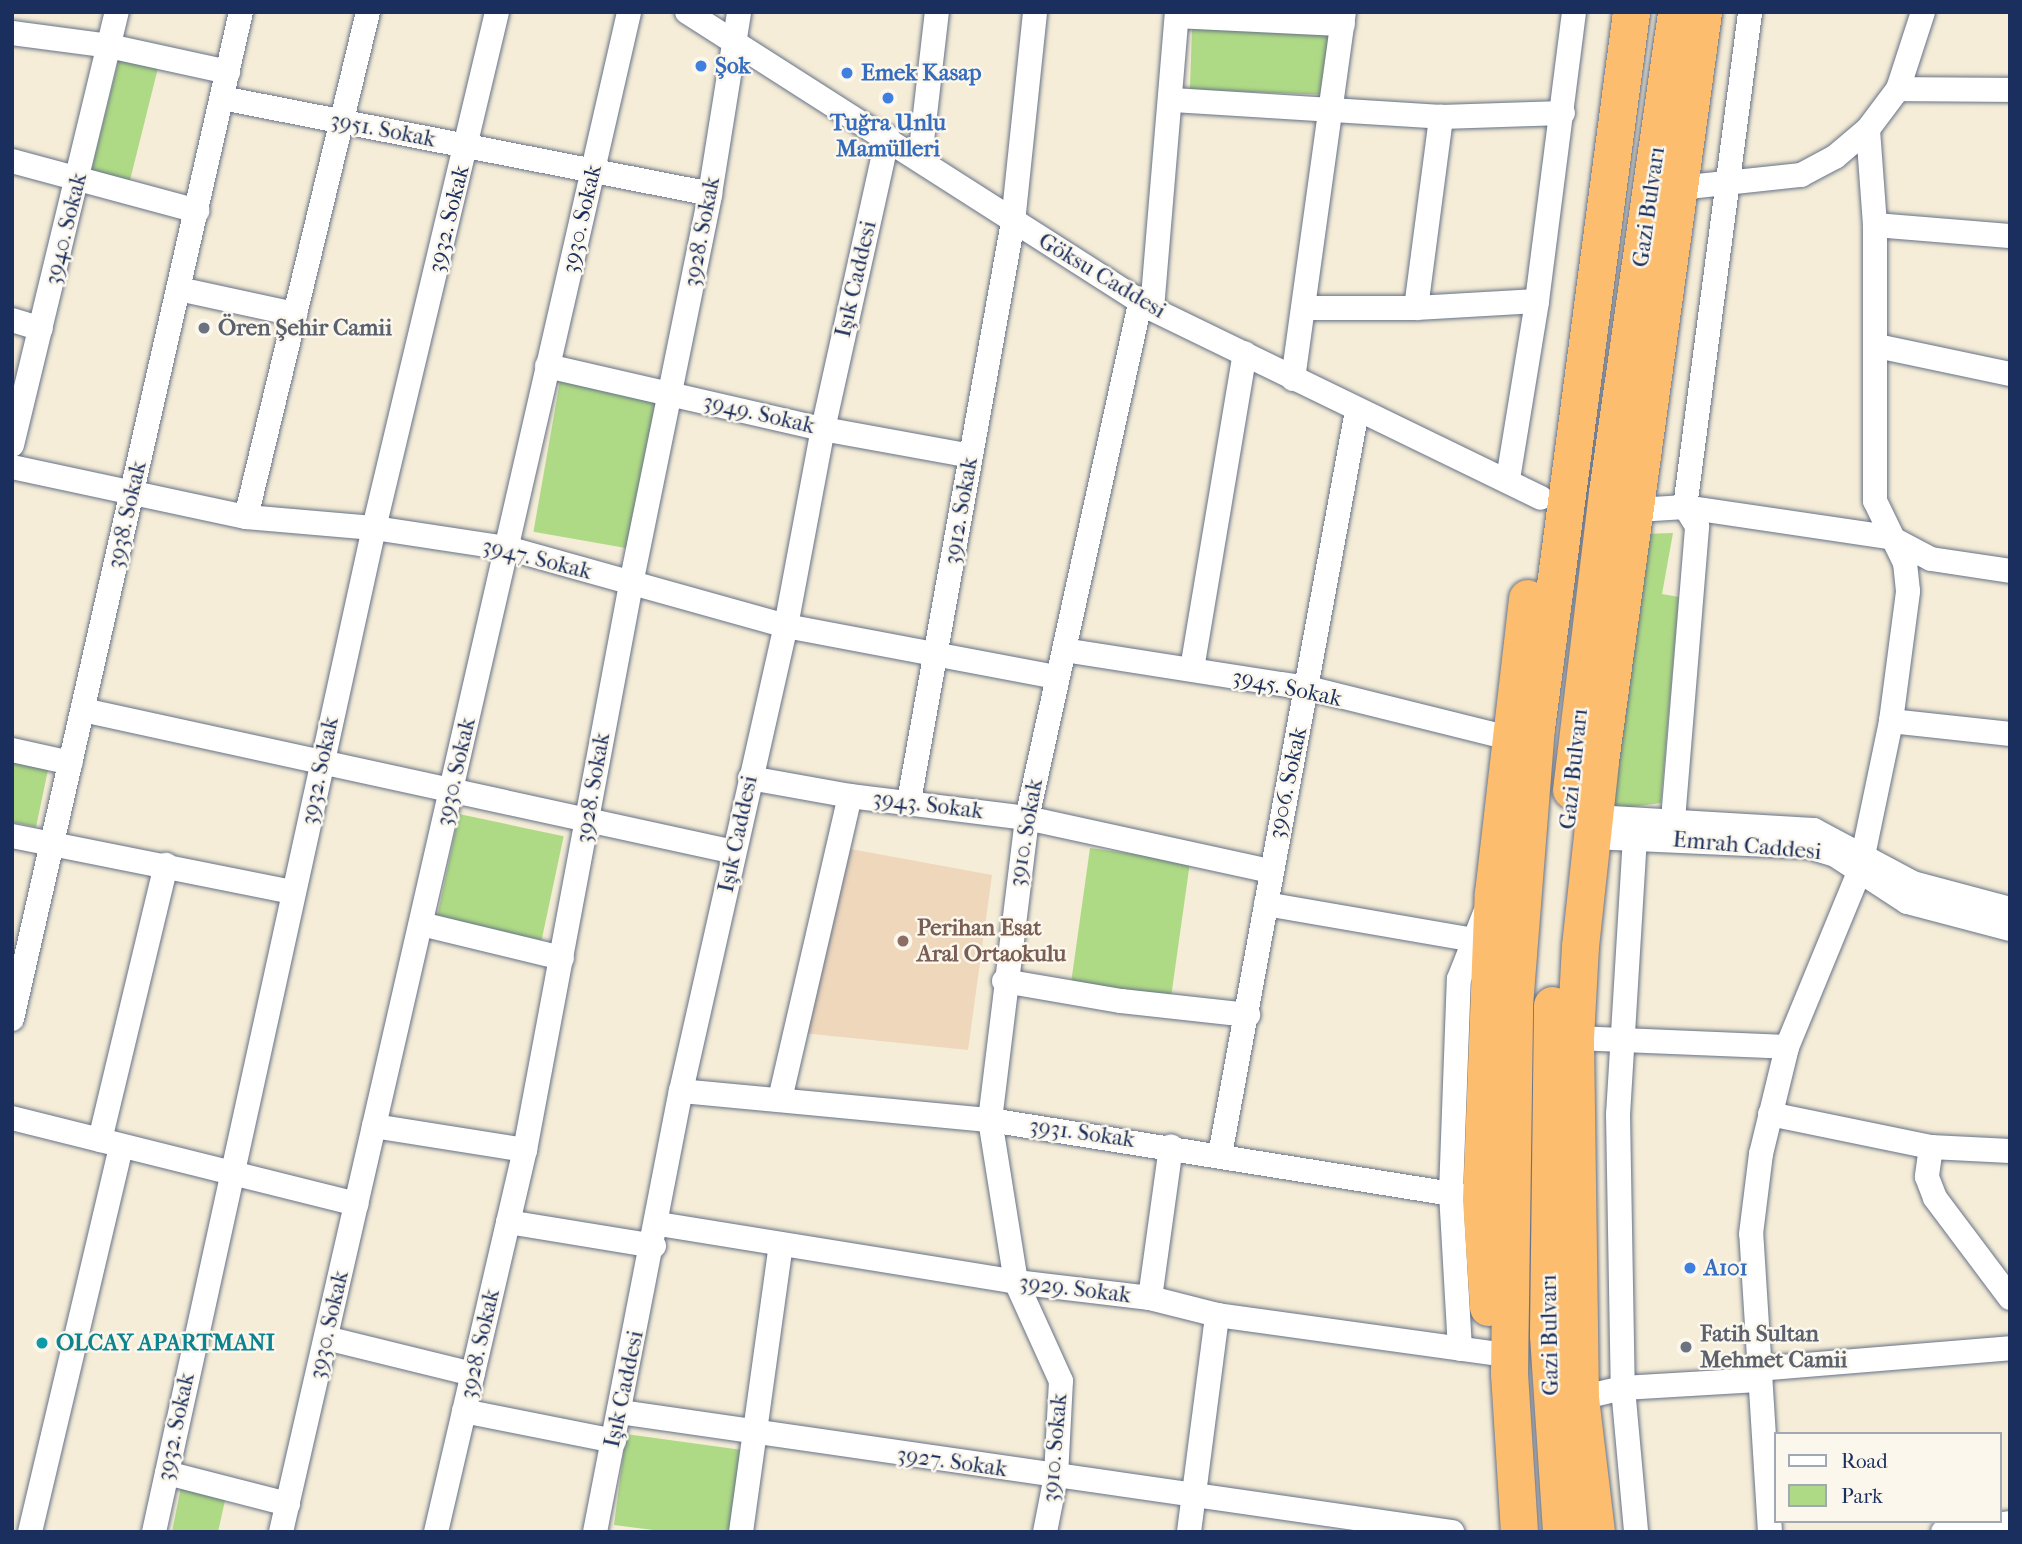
<!DOCTYPE html>
<html>
<head>
<meta charset="utf-8">
<style>
	body { margin:0 }
	#map { position:relative; width:2022px; height:1544px; overflow:hidden; background:#f5edd7; font-family:"IM FELL French Canon",serif }
	div>[style] { position:absolute }
	.built>* { inset:0; background:#eed7bb }
	.green>* { inset:0; background:#afda85; transform-origin:0 0 }
	.roads { filter:drop-shadow(0 0 2px #677288) drop-shadow(0 0 2px #677288) }
	.minor>* { height:24px; margin:-12px; padding:0 12px; transform-origin:12px; border-radius:12px; background:#fff }
	.highway>* { height:37px; margin:-18.5px; padding:0 18.5px; transform-origin:18.5px; border-radius:18.5px; background:#fcbd6f }
	.dots>* { width:19px; height:19px; translate:-50% -50%; box-sizing:border-box; border:4px solid #fbf7ec; border-radius:50% }
	span { translate:-50% -50%; white-space:nowrap; text-align:center; line-height:1.15; -webkit-text-stroke:5px #fbf7ec; paint-order:stroke }
	.shop-label { font-size:23px; color:#366cbe; font-weight:700 }
	.left { translate:0 -50%; text-align:left }
	.street-label { font-size:23px; color:#1b2f5e }
	.worship-label { font-size:23px; color:#5b616d; font-weight:700 }
	.education-label { font-size:23px; color:#785e54; font-weight:700 }
	.culture-label { font-size:23px; color:#0d838f; font-weight:700 }
	.frame { position:absolute; inset:0; border:14px solid #1b2f5e; pointer-events:none }
	.legend { position:absolute; left:1774px; top:1432px; width:228px; height:91px; box-sizing:border-box; background:#fbf7ec; border:2px solid #a1a7b3; margin:0; padding:9px 12px; list-style:none; font-size:21px; color:#1b2f5e }
	.legend li { display:flex; align-items:center; gap:14px; height:35px }
	.legend b { width:35px; border:2px solid #a1a7b3 }
</style>
</head>
<body>
<div id="map">
	<div class="built">
		<div style="clip-path:polygon(845px 848px,992px 875px,968px 1050px,803px 1033px)"></div>
	</div>
	<div class="green">
		<div style="left:1192px;top:29px;width:136px;height:61px;rotate:2deg"></div>
		<div style="left:120px;top:55px;width:40px;height:119px;rotate:14deg"></div>
		<div style="left:560px;top:381px;width:98px;height:153px;rotate:10deg"></div>
		<div style="clip-path:polygon(1673px 533px,1662px 594px,1679px 597px,1661px 803px,1618px 809px,1602px 794px,1643px 534px)"></div>
		<div style="clip-path:polygon(12px 762px,48px 770px,36px 827px,12px 822px)"></div>
		<div style="left:459px;top:814px;width:107px;height:106px;rotate:12deg"></div>
		<div style="left:1090px;top:848px;width:101px;height:138px;rotate:8deg"></div>
		<div style="clip-path:polygon(626px 1434px,742px 1450px,729px 1532px,669px 1532px,614px 1525px)"></div>
		<div style="clip-path:polygon(181px 1487px,226px 1496px,218px 1532px,172px 1532px)"></div>
	</div>
	<div class="roads">
		<div class="minor">
			<div style="left:687px;top:12px;width:552px;rotate:32.57deg"></div>
			<div style="left:1152px;top:309px;width:432px;rotate:25.9deg"></div>
			<div style="left:1177px;top:16px;width:166px;rotate:2.8deg"></div>
			<div style="left:12px;top:33px;width:98px;rotate:7.6deg"></div>
			<div style="left:109px;top:46px;width:122px;rotate:12.3deg"></div>
			<div style="left:1898px;top:89px;width:112px;rotate:0.5deg"></div>
			<div style="left:222px;top:98px;width:497px;rotate:11.1deg"></div>
			<div style="left:1173px;top:100px;width:269px;rotate:3.6deg"></div>
			<div style="left:1441px;top:117px;width:122px;rotate:-1.9deg"></div>
			<div style="left:920px;top:158px;width:147px;rotate:-83.4deg"></div>
			<div style="left:12px;top:161px;width:192px;rotate:15.1deg"></div>
			<div style="left:1679px;top:188px;width:123px;rotate:-6.1deg"></div>
			<div style="left:1801px;top:175px;width:38px;rotate:-28deg"></div>
			<div style="left:1835px;top:157px;width:43px;rotate:-40.3deg"></div>
			<div style="left:1875px;top:225px;width:135px;rotate:4.7deg"></div>
			<div style="left:179px;top:289px;width:119px;rotate:12.2deg"></div>
			<div style="left:1305px;top:308px;width:111px"></div>
			<div style="left:1416px;top:308px;width:121px;rotate:-3.3deg"></div>
			<div style="left:1416px;top:308px;width:193px;rotate:-82.5deg"></div>
			<div style="left:1152px;top:309px;width:298px;rotate:-85.2deg"></div>
			<div style="left:12px;top:320px;width:30px;rotate:17deg"></div>
			<div style="left:1877px;top:346px;width:136px;rotate:11.9deg"></div>
			<div style="left:547px;top:366px;width:283px;rotate:12.9deg"></div>
			<div style="left:823px;top:429px;width:150px;rotate:10.3deg"></div>
			<div style="left:1293px;top:379px;width:371px;rotate:-82.1deg"></div>
			<div style="left:12px;top:445px;width:446px;rotate:-76.4deg"></div>
			<div style="left:12px;top:467px;width:239px;rotate:12.1deg"></div>
			<div style="left:246px;top:517px;width:128px;rotate:4.9deg"></div>
			<div style="left:374px;top:528px;width:134px;rotate:8.6deg"></div>
			<div style="left:507px;top:548px;width:290px;rotate:15.6deg"></div>
			<div style="left:786px;top:626px;width:276px;rotate:10.7deg"></div>
			<div style="left:1508px;top:479px;width:180px;rotate:-80.7deg"></div>
			<div style="left:1537px;top:301px;width:291px;rotate:-82.7deg"></div>
			<div style="left:1637px;top:510px;width:48px;rotate:-3.6deg"></div>
			<div style="left:1685px;top:507px;width:206px;rotate:8.4deg"></div>
			<div style="left:1889px;top:537px;width:47px;rotate:27.6deg"></div>
			<div style="left:1931px;top:559px;width:80px;rotate:8.6deg"></div>
			<div style="left:246px;top:517px;width:520px;rotate:-76.42deg"></div>
			<div style="left:1064px;top:650px;width:247px;rotate:8.9deg"></div>
			<div style="left:1308px;top:688px;width:207px;rotate:14deg"></div>
			<div style="left:1192px;top:669px;width:320px;rotate:-80.5deg"></div>
			<div style="left:83px;top:710px;width:666px;rotate:12.3deg"></div>
			<div style="left:1891px;top:721px;width:120px;rotate:6.2deg"></div>
			<div style="left:12px;top:750px;width:60px;rotate:12.4deg"></div>
			<div style="left:750px;top:778px;width:102px;rotate:10.2deg"></div>
			<div style="left:850px;top:796px;width:178px;rotate:7.1deg"></div>
			<div style="left:1027px;top:818px;width:249px;rotate:12.3deg"></div>
			<div style="left:909px;top:801px;width:588px;rotate:-79.82deg"></div>
			<div style="left:1013px;top:222px;width:211px;rotate:-84deg"></div>
			<div style="left:1594px;top:817px;width:220px;rotate:3.4deg"></div>
			<div style="left:1814px;top:830px;width:112px;rotate:28.2deg"></div>
			<div style="left:1913px;top:883px;width:100px;rotate:15deg"></div>
			<div style="left:1673px;top:820px;width:295px;rotate:-85.3deg"></div>
			<div style="left:1697px;top:526px;width:22px;rotate:-122deg"></div>
			<div style="left:1685px;top:507px;width:499px;rotate:-82.5deg"></div>
			<div style="left:12px;top:836px;width:287px;rotate:11.3deg"></div>
			<div style="left:1592px;top:837px;width:217px;rotate:2.6deg"></div>
			<div style="left:1809px;top:847px;width:27px;rotate:17deg"></div>
			<div style="left:1835px;top:855px;width:86px;rotate:33.1deg"></div>
			<div style="left:1907px;top:902px;width:106px;rotate:14.7deg"></div>
			<div style="left:1635px;top:837px;width:278px;rotate:93.5deg"></div>
			<div style="left:1618px;top:1114px;width:274px;rotate:89deg"></div>
			<div style="left:1623px;top:1388px;width:145px;rotate:84.8deg"></div>
			<div style="left:1266px;top:904px;width:211px;rotate:9.8deg"></div>
			<div style="left:421px;top:924px;width:145px;rotate:13.6deg"></div>
			<div style="left:1004px;top:981px;width:119px;rotate:9.7deg"></div>
			<div style="left:1121px;top:1001px;width:128px;rotate:6.3deg"></div>
			<div style="left:12px;top:1019px;width:1033px;rotate:-77.19deg"></div>
			<div style="left:1575px;top:1038px;width:212px;rotate:2.4deg"></div>
			<div style="left:681px;top:1091px;width:310px;rotate:5.4deg"></div>
			<div style="left:990px;top:1120px;width:497px;rotate:9.1deg"></div>
			<div style="left:780px;top:1099px;width:311px;rotate:-77deg"></div>
			<div style="left:1770px;top:1114px;width:164px;rotate:11.6deg"></div>
			<div style="left:1931px;top:1147px;width:79px;rotate:2.9deg"></div>
			<div style="left:12px;top:1118px;width:355px;rotate:14deg"></div>
			<div style="left:374px;top:1126px;width:153px;rotate:9deg"></div>
			<div style="left:100px;top:1140px;width:283px;rotate:-76.5deg"></div>
			<div style="left:1931px;top:1147px;width:30px;rotate:98deg"></div>
			<div style="left:1927px;top:1177px;width:22px;rotate:69deg"></div>
			<div style="left:1935px;top:1198px;width:125px;rotate:53.1deg"></div>
			<div style="left:1220px;top:1155px;width:757px;rotate:-79.57deg"></div>
			<div style="left:508px;top:1222px;width:148px;rotate:9.3deg"></div>
			<div style="left:659px;top:1224px;width:362px;rotate:9.2deg"></div>
			<div style="left:1016px;top:1282px;width:135px;rotate:6.8deg"></div>
			<div style="left:1150px;top:1298px;width:69px;rotate:14.2deg"></div>
			<div style="left:1217px;top:1315px;width:277px;rotate:7.9deg"></div>
			<div style="left:1150px;top:1298px;width:153px;rotate:-82.1deg"></div>
			<div style="left:326px;top:1338px;width:151px;rotate:13.8deg"></div>
			<div style="left:1460px;top:1349px;width:156px;rotate:-93.3deg"></div>
			<div style="left:1451px;top:1193px;width:214px;rotate:-87.9deg"></div>
			<div style="left:1459px;top:979px;width:71px;rotate:-68.5deg"></div>
			<div style="left:1757px;top:1369px;width:254px;rotate:-4.7deg"></div>
			<div style="left:1580px;top:1398px;width:44px;rotate:-13.1deg"></div>
			<div style="left:1623px;top:1388px;width:135px;rotate:-3.4deg"></div>
			<div style="left:464px;top:1411px;width:153px;rotate:11.3deg"></div>
			<div style="left:620px;top:1412px;width:841px;rotate:8.21deg"></div>
			<div style="left:167px;top:1473px;width:125px;rotate:14.4deg"></div>
			<div style="left:30px;top:1532px;width:396px;rotate:-76.7deg"></div>
			<div style="left:154px;top:1532px;width:1028px;rotate:-77.64deg"></div>
			<div style="left:374px;top:528px;width:530px;rotate:-76.59deg"></div>
			<div style="left:281px;top:1532px;width:1559px;rotate:-77.1deg"></div>
			<div style="left:436px;top:1532px;width:392px;rotate:-76.9deg"></div>
			<div style="left:525px;top:1150px;width:576px;rotate:-79.39deg"></div>
			<div style="left:631px;top:584px;width:398px;rotate:-78.5deg"></div>
			<div style="left:710px;top:194px;width:184px;rotate:-80.9deg"></div>
			<div style="left:595px;top:1532px;width:449px;rotate:-79deg"></div>
			<div style="left:681px;top:1091px;width:477px;rotate:-77.3deg"></div>
			<div style="left:786px;top:626px;width:200px;rotate:-79.4deg"></div>
			<div style="left:823px;top:429px;width:299px;rotate:-77.5deg"></div>
			<div style="left:741px;top:1532px;width:290px;rotate:-82.1deg"></div>
			<div style="left:1045px;top:1532px;width:57px;rotate:-78.9deg"></div>
			<div style="left:1056px;top:1476px;width:95px;rotate:-87deg"></div>
			<div style="left:1061px;top:1381px;width:109px;rotate:-114.4deg"></div>
			<div style="left:1016px;top:1282px;width:164px;rotate:-99.1deg"></div>
			<div style="left:990px;top:1120px;width:304px;rotate:-83deg"></div>
			<div style="left:1027px;top:818px;width:531px;rotate:-77.61deg"></div>
			<div style="left:1189px;top:1532px;width:219px;rotate:-82.6deg"></div>
			<div style="left:1770px;top:1532px;width:299px;rotate:-93.6deg"></div>
			<div style="left:1751px;top:1234px;width:81px;rotate:-82.9deg"></div>
			<div style="left:1761px;top:1154px;width:110px;rotate:-76.3deg"></div>
			<div style="left:1787px;top:1047px;width:191px;rotate:-67.6deg"></div>
			<div style="left:1860px;top:870px;width:152px;rotate:-78.2deg"></div>
			<div style="left:1891px;top:721px;width:131px;rotate:-82.5deg"></div>
			<div style="left:1908px;top:591px;width:28px;rotate:-96deg"></div>
			<div style="left:1905px;top:563px;width:69px;rotate:-115.8deg"></div>
			<div style="left:1875px;top:501px;width:276px;rotate:-90deg"></div>
			<div style="left:1875px;top:225px;width:96px;rotate:-94.2deg"></div>
			<div style="left:1868px;top:129px;width:50px;rotate:-53.1deg"></div>
			<div style="left:1898px;top:89px;width:81px;rotate:-72deg"></div>
			<div style="left:1943px;top:1532px;width:68px;rotate:-7.7deg"></div>
		</div>
		<div class="highway">
			<div style="left:1571px;top:790px;width:300px;rotate:-83.1deg"></div>
			<div style="left:1607px;top:492px;width:485px;rotate:-81.8deg"></div>
			<div style="left:1552px;top:1005px;width:330px;rotate:90.7deg"></div>
			<div style="left:1548px;top:1335px;width:197px;rotate:86.2deg"></div>
			<div style="left:1488px;top:1307px;width:108px;rotate:-93.7deg"></div>
			<div style="left:1481px;top:1199px;width:306px;rotate:-87.8deg"></div>
			<div style="left:1493px;top:893px;width:297px;rotate:-83.4deg"></div>
			<div style="left:1519px;top:1532px;width:158px;rotate:-93.6deg"></div>
			<div style="left:1509px;top:1374px;width:369px;rotate:-89.2deg"></div>
			<div style="left:1514px;top:1005px;width:278px;rotate:-85.5deg"></div>
			<div style="left:1536px;top:728px;width:722px;rotate:-82.44deg"></div>
			<div style="left:1596px;top:1532px;width:135px;rotate:-96.8deg"></div>
			<div style="left:1580px;top:1398px;width:360px;rotate:-90.8deg"></div>
			<div style="left:1575px;top:1038px;width:92px;rotate:-86.9deg"></div>
			<div style="left:1580px;top:946px;width:186px;rotate:-83.8deg"></div>
			<div style="left:1600px;top:761px;width:756px;rotate:-82.17deg"></div>
		</div>
	</div>
	<div class="dots">
		<div style="left:701px;top:66px;background:#3f7fe0"></div>
		<div style="left:847px;top:73px;background:#3f7fe0"></div>
		<div style="left:888px;top:98px;background:#3f7fe0"></div>
		<div style="left:204px;top:328px;background:#6b7280"></div>
		<div style="left:903px;top:941px;background:#8d6e63"></div>
		<div style="left:1690px;top:1268px;background:#3f7fe0"></div>
		<div style="left:42px;top:1343px;background:#0f9aa8"></div>
		<div style="left:1686px;top:1347px;background:#6b7280"></div>
	</div>
	<div class="shop-label">
		<span class="left" style="left:715px;top:66px">Şok</span>
		<span class="left" style="left:861px;top:73px">Emek Kasap</span>
		<span style="left:888px;top:136px">Tuğra Unlu<br>Mamülleri</span>
		<span class="left" style="left:1704px;top:1268px">A101</span>
	</div>
	<div class="street-label">
		<span style="left:383px;top:130px;rotate:11deg">3951. Sokak</span>
		<span style="left:1649px;top:207px;rotate:-82deg">Gazi Bulvarı</span>
		<span style="left:449px;top:219px;rotate:-76deg">3932. Sokak</span>
		<span style="left:582px;top:219px;rotate:-77deg">3930. Sokak</span>
		<span style="left:66px;top:229px;rotate:-76deg">3940. Sokak</span>
		<span style="left:702px;top:232px;rotate:-79deg">3928. Sokak</span>
		<span style="left:1102px;top:276px;rotate:31deg">Göksu Caddesi</span>
		<span style="left:856px;top:279px;rotate:-77deg">Işık Caddesi</span>
		<span style="left:759px;top:414px;rotate:13deg">3949. Sokak</span>
		<span style="left:961px;top:511px;rotate:-80deg">3912. Sokak</span>
		<span style="left:127px;top:515px;rotate:-77deg">3938. Sokak</span>
		<span style="left:537px;top:559px;rotate:14deg">3947. Sokak</span>
		<span style="left:1287px;top:688px;rotate:12deg">3945. Sokak</span>
		<span style="left:1574px;top:769px;rotate:-84deg">Gazi Bulvarı</span>
		<span style="left:320px;top:771px;rotate:-78deg">3932. Sokak</span>
		<span style="left:456px;top:772px;rotate:-77deg">3930. Sokak</span>
		<span style="left:1288px;top:783px;rotate:-78deg">3906. Sokak</span>
		<span style="left:593px;top:788px;rotate:-80deg">3928. Sokak</span>
		<span style="left:928px;top:805px;rotate:7deg">3943. Sokak</span>
		<span style="left:1026px;top:833px;rotate:-80deg">3910. Sokak</span>
		<span style="left:738px;top:834px;rotate:-78deg">Işık Caddesi</span>
		<span style="left:1747px;top:846px;rotate:5deg">Emrah Caddesi</span>
		<span style="left:1082px;top:1133px;rotate:8deg">3931. Sokak</span>
		<span style="left:1075px;top:1289px;rotate:7deg">3929. Sokak</span>
		<span style="left:329px;top:1325px;rotate:-77deg">3930. Sokak</span>
		<span style="left:1550px;top:1335px;rotate:-91deg">Gazi Bulvarı</span>
		<span style="left:480px;top:1344px;rotate:-77deg">3928. Sokak</span>
		<span style="left:624px;top:1389px;rotate:-78deg">Işık Caddesi</span>
		<span style="left:176px;top:1427px;rotate:-78deg">3932. Sokak</span>
		<span style="left:1055px;top:1448px;rotate:-85deg">3910. Sokak</span>
		<span style="left:952px;top:1462px;rotate:8deg">3927. Sokak</span>
	</div>
	<div class="worship-label">
		<span class="left" style="left:218px;top:328px">Ören Şehir Camii</span>
		<span class="left" style="left:1700px;top:1347px">Fatih Sultan<br>Mehmet Camii</span>
	</div>
	<div class="education-label">
		<span class="left" style="left:917px;top:941px">Perihan Esat<br>Aral Ortaokulu</span>
	</div>
	<div class="culture-label">
		<span class="left" style="left:56px;top:1343px">OLCAY APARTMANI</span>
	</div>
	<div class="frame"></div>
	<ul class="legend">
	<li><b style="height:9px;background:#fff"></b>Road</li>
	<li><b style="height:19px;background:#afda85"></b>Park</li>
	</ul>
</div>
</body>
</html>
